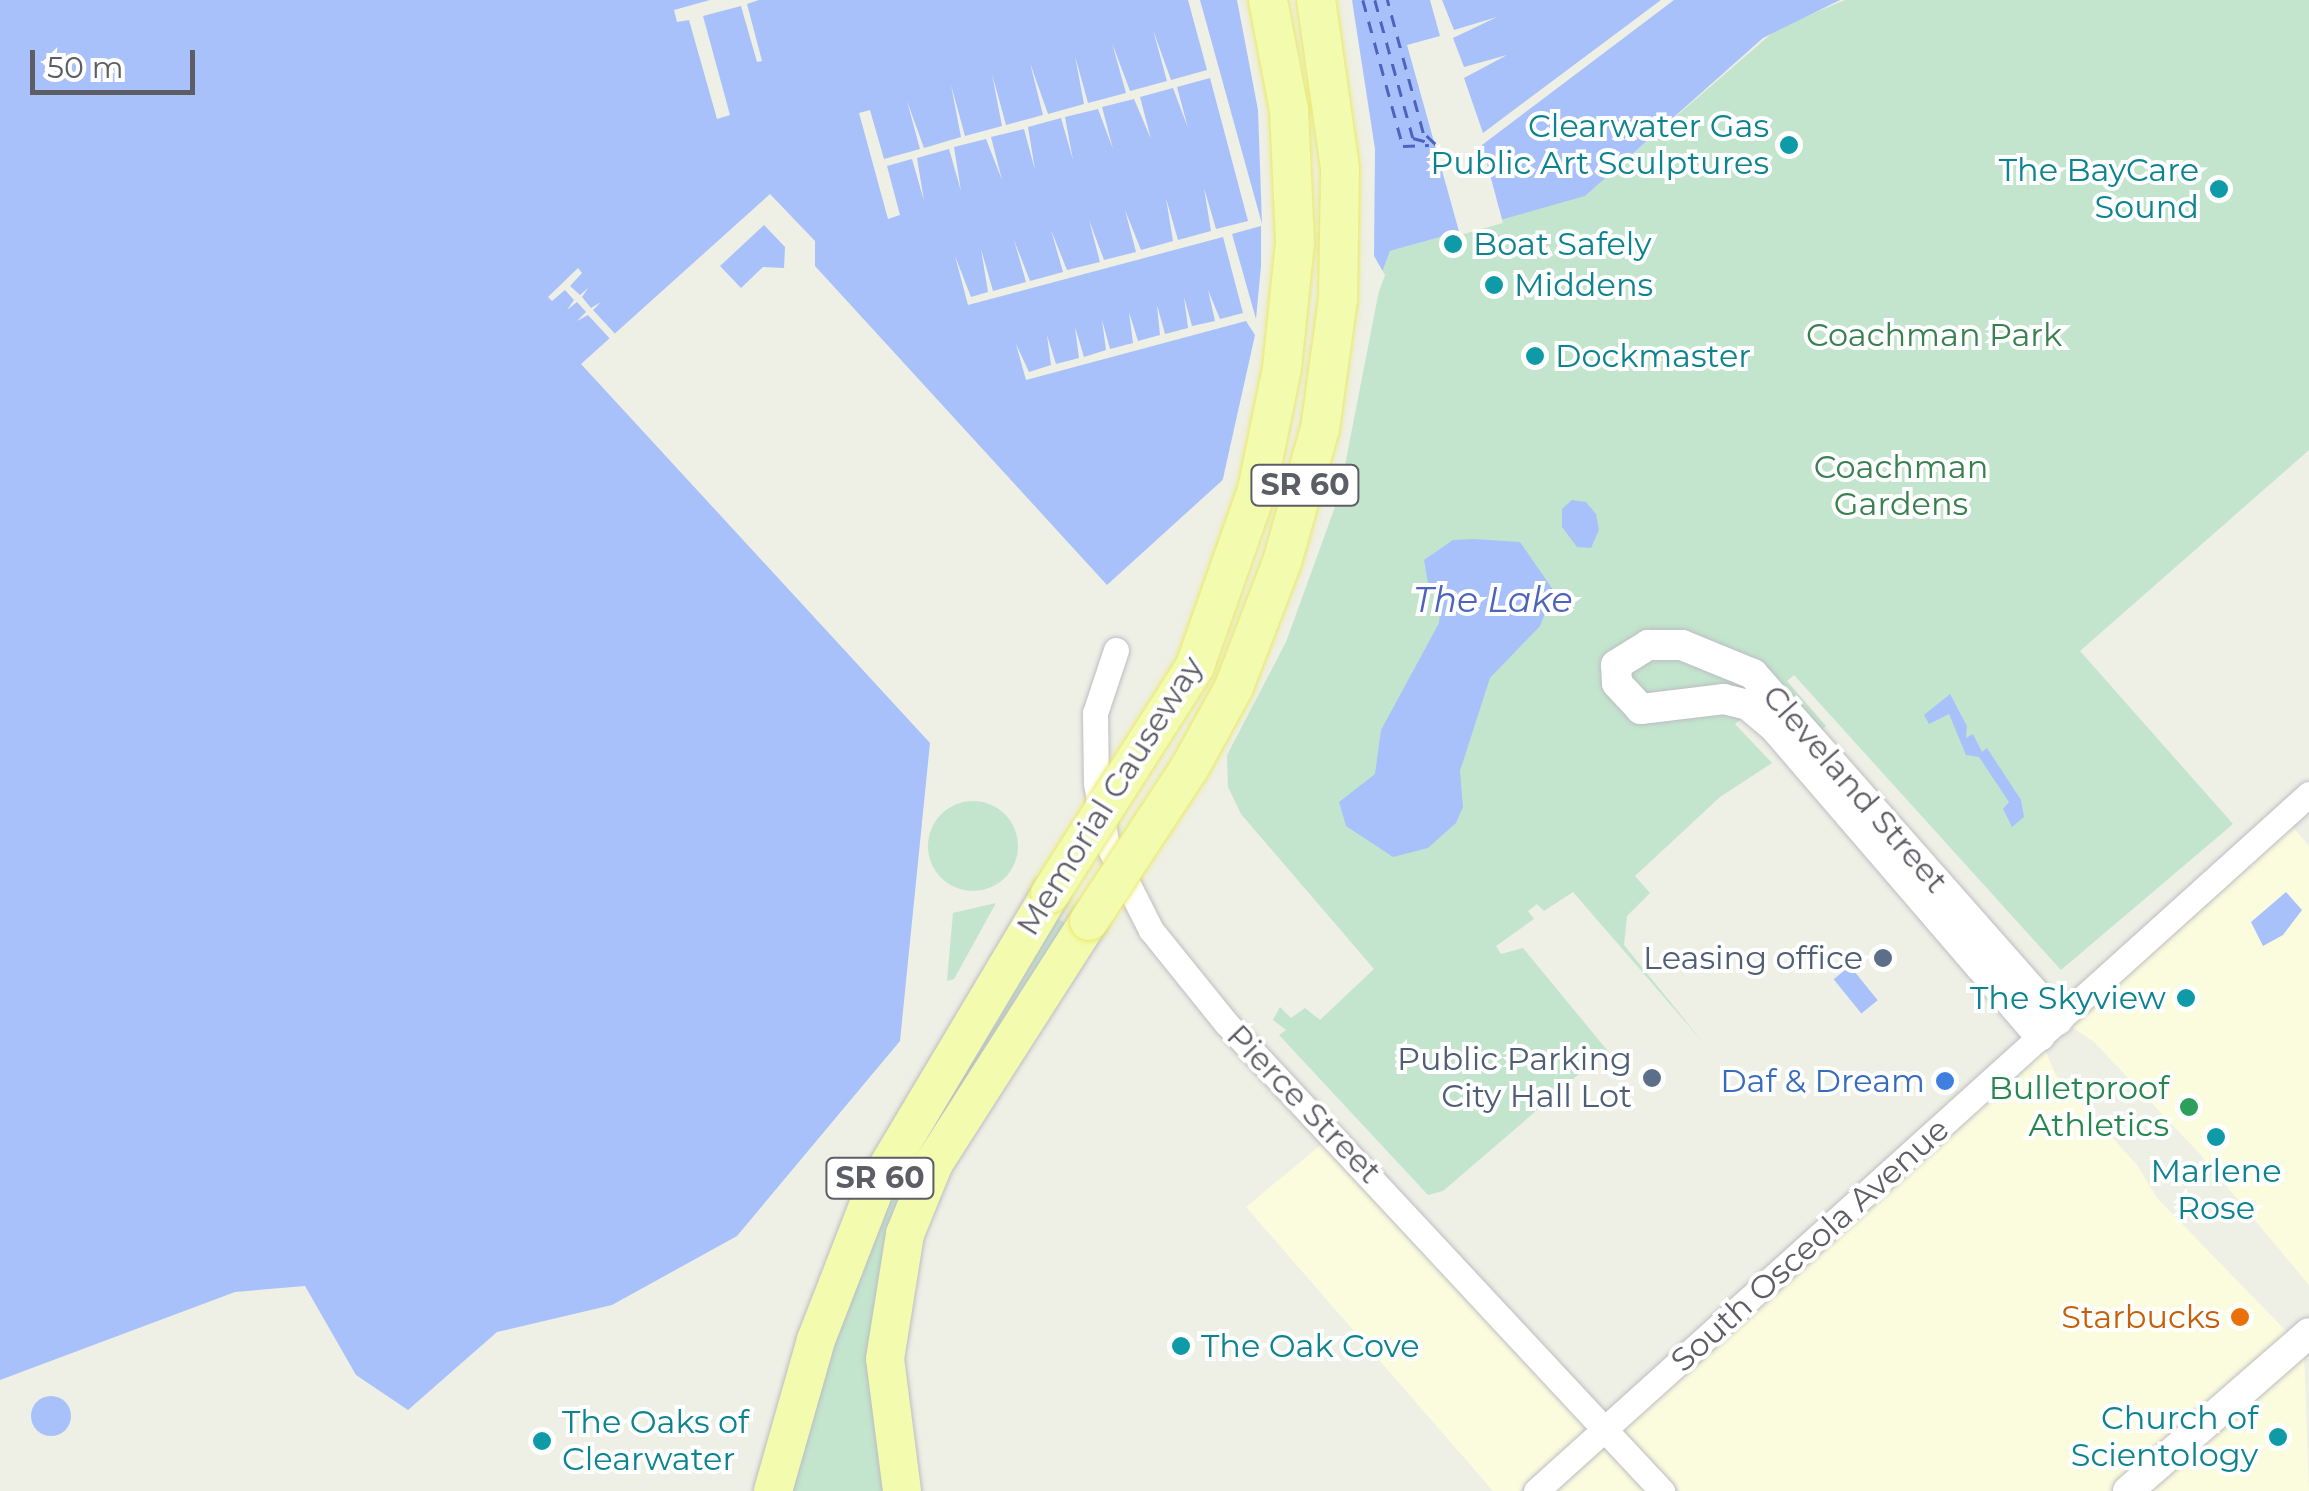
<!DOCTYPE html>
<html>
<head>
<meta charset="utf-8">
<style>
	body { margin:0 }
	#map { position:relative; width:2309px; height:1491px; overflow:hidden; background:#eeefe5; font-family:Montserrat,sans-serif }
	div>[style] { position:absolute }
	.commercial>* { inset:0; background:#fbfcdd }
	.green>* { inset:0; background:#c3e5cd }
	.round { border-radius:50% }
	.water>* { inset:0; background:#a9c1fb; transform-origin:0 0 }
	.pier>* { inset:0; background:#eeefe5 }
	.ferry>* { height:2.5px; margin-top:-1.25px; transform-origin:0; background:repeating-linear-gradient(90deg,#4c64be 0 12px,transparent 0 22px) }
	.roads { filter:drop-shadow(0 0 2px #bdbdc3) drop-shadow(0 0 2px #bdbdc3) }
	.minor>* { height:25px; margin:-12.5px; padding:0 12.5px; transform-origin:12.5px; border-radius:12.5px; background:#fff }
	.tertiary>* { height:30px; margin:-15px; padding:0 15px; transform-origin:15px; border-radius:15px; background:#fff }
	.primary>* { height:38px; margin:-19px; padding:0 19px; transform-origin:19px; border-radius:19px; background:#f2fbae }
	.bridges { filter:drop-shadow(0 0 2px #eaea63) drop-shadow(0 0 2px #eaea63) }
	.primary-bridge>* { height:38px; margin:-19px; padding:0 19px; transform-origin:19px; border-radius:19px; background:#f2fbae }
	.dots>* { width:28px; height:28px; translate:-50% -50%; box-sizing:border-box; border:5px solid #fff; border-radius:50% }
	span { translate:-50% -50%; white-space:nowrap; text-align:center; line-height:1.15; -webkit-text-stroke:8px #fff; paint-order:stroke }
	.shield-label span { padding:2px 8px; background:#fff; border:2px solid; border-radius:8px; -webkit-text-stroke-width:0 }
	.shield-label { font-size:30px; color:#5d5e65; font-weight:700 }
	.culture-label { font-size:32px; color:#0d838f }
	.right { translate:-100% -50%; text-align:right }
	.left { translate:0 -50%; text-align:left }
	.park-label { font-size:32px; color:#398050 }
	.street-label { font-size:32px; color:#5d5e65 }
	.service-label { font-size:32px; color:#4e5e75 }
	.shop-label { font-size:32px; color:#366cbe }
	.leisure-label { font-size:32px; color:#27864d }
	.food-label { font-size:32px; color:#c56008 }
	.water-label { font-size:35px; color:#4c64be; font-style:italic }
	.scale { position:absolute; left:30px; top:50px; width:165px; height:45px; box-sizing:border-box; border:5px solid #5d5e65; border-top:0; padding-left:12px; font-size:30px; line-height:35px; white-space:nowrap; color:#5d5e65; -webkit-text-stroke:8px #fff; paint-order:stroke }
</style>
</head>
<body>
<div id="map">
	<div class="commercial">
		<div style="clip-path:polygon(2292px 826px,2309px 846px,2309px 1285px,2199px 1153px,2094px 1042px,2069px 1025px)"></div>
		<div style="clip-path:polygon(2044px 1048px,2056px 1075px,2137px 1165px,2157px 1198px,2289px 1334px,2113px 1491px,1680px 1491px,1623px 1429px)"></div>
		<div style="clip-path:polygon(1323px 1143px,1589px 1429px,1519px 1491px,1493px 1491px,1246px 1207px)"></div>
		<div style="clip-path:polygon(2304px 1351px,2309px 1491px,2147px 1491px)"></div>
		<div style="clip-path:polygon(1604px 1446px,1645px 1491px,1554px 1491px)"></div>
	</div>
	<div class="green">
		<div style="clip-path:polygon(1845px 0,2309px 0,2309px 450px,2080px 651px,2233px 824px,2061px 970px,1794px 675px,1787px 681px,1826px 726px,1822px 730px,1761px 702px,1735px 724px,1772px 763px,1720px 797px,1635px 876px,1650px 893px,1627px 916px,1624px 945px,1702px 1041px,1573px 892px,1544px 911px,1537px 904px,1528px 911px,1534px 919px,1496px 946px,1501px 954px,1523px 948px,1607px 1050px,1443px 1191px,1428px 1195px,1279px 1035px,1286px 1030px,1273px 1020px,1280px 1007px,1291px 1018px,1305px 1008px,1320px 1020px,1374px 969px,1241px 814px,1228px 787px,1227px 755px,1286px 642px,1339px 496px,1383px 270px,1390px 251px,1585px 195px,1778px 28px)"></div>
		<div class="round" style="left:928px;top:801px;width:90px;height:90px"></div>
		<div style="clip-path:polygon(996px 903px,954px 979px,947px 981px,953px 913px)"></div>
		<div style="clip-path:polygon(1053px 915px,1068px 925px,948px 1114px,873px 1410px,889px 1491px,788px 1491px,803px 1423px,887px 1194px)"></div>
	</div>
	<div class="water">
		<div style="clip-path:polygon(0 0,1840px 0,1763px 38px,1585px 196px,1390px 251px,1347px 367px,1107px 585px,815px 266px,815px 241px,770px 194px,581px 364px,930px 743px,900px 1041px,737px 1236px,612px 1305px,497px 1332px,408px 1410px,356px 1375px,305px 1286px,235px 1292px,0 1380px)"></div>
		<div style="clip-path:polygon(764px 225px,785px 247px,784px 268px,763px 267px,741px 288px,720px 266px)"></div>
		<div style="clip-path:polygon(1572px 500px,1586px 502px,1596px 514px,1599px 530px,1591px 548px,1577px 547px,1562px 527px,1562px 509px)"></div>
		<div style="clip-path:polygon(1474px 539px,1520px 542px,1554px 591px,1540px 626px,1490px 678px,1460px 771px,1463px 807px,1456px 823px,1428px 848px,1393px 857px,1346px 826px,1339px 802px,1375px 774px,1381px 730px,1439px 623px,1441px 602px,1428px 583px,1424px 560px,1453px 540px)"></div>
		<div style="clip-path:polygon(1950px 694px,1967px 726px,1966px 738px,1973px 734px,1982px 752px,1987px 748px,2021px 800px,2024px 817px,2012px 827px,2003px 809px,2009px 802px,1979px 757px,1966px 755px,1949px 714px,1929px 724px,1924px 715px)"></div>
		<div style="clip-path:polygon(2286px 892px,2302px 910px,2283px 935px,2263px 946px,2251px 922px)"></div>
		<div style="left:1850px;top:966px;width:44px;height:21px;rotate:51deg"></div>
		<div class="round" style="left:31px;top:1396px;width:40px;height:40px"></div>
	</div>
	<div class="pier">
		<div style="clip-path:polygon(710px 0,759px 0,747px 4px,762px 61px,757px 62px,741px 6px,703px 16px,730px 115px,717px 119px,689px 20px,677px 22px,674px 10px)"></div>
		<div style="clip-path:polygon(evenodd,1188px 0,1200px 0,1262px 224px,1258px 110px,1237px 0,1352px 0,1375px 149px,1374px 256px,1385px 275px,1351px 370px,1220px 492px,1255px 335px,1246px 321px,1026px 380px,1016px 344px,1029px 372px,1051px 365px,1047px 335px,1056px 364px,1079px 358px,1075px 327px,1084px 357px,1106px 350px,1102px 320px,1110px 349px,1133px 343px,1129px 312px,1138px 341px,1160px 335px,1157px 305px,1165px 334px,1188px 328px,1184px 297px,1192px 326px,1215px 321px,1208px 290px,1220px 319px,1243px 313px,1223px 237px,968px 305px,955px 256px,971px 297px,988px 292px,981px 249px,993px 291px,1026px 282px,1014px 240px,1030px 281px,1063px 272px,1051px 230px,1067px 270px,1100px 262px,1089px 220px,1104px 260px,1136px 252px,1125px 210px,1141px 250px,1173px 241px,1166px 198px,1178px 240px,1211px 231px,1204px 188px,1216px 229px,1248px 221px,1210px 78px,1177px 87px,1188px 128px,1173px 88px,1140px 97px,1151px 139px,1134px 99px,1102px 107px,1113px 149px,1098px 109px,1065px 117px,1073px 160px,1061px 118px,1028px 127px,1035px 170px,1024px 129px,991px 137px,1002px 180px,986px 139px,954px 147px,961px 191px,949px 149px,917px 158px,924px 201px,912px 159px,887px 166px,900px 215px,888px 219px,859px 113px,870px 110px,884px 159px,920px 149px,907px 101px,924px 148px,961px 137px,951px 85px,965px 136px,1002px 126px,992px 74px,1006px 125px,1043px 115px,1030px 63px,1048px 114px,1084px 104px,1075px 56px,1088px 103px,1126px 93px,1112px 43px,1130px 91px,1167px 81px,1153px 30px,1171px 80px,1207px 70px,1188px 0,1261px 226px,1261px 266px,1256px 319px,1232px 234px,1261px 226px)"></div>
		<div style="clip-path:polygon(1430px 0,1442px 0,1454px 30px,1497px 17px,1453px 38px,1464px 67px,1507px 55px,1464px 78px,1483px 133px,1661px 0,1674px 0,1482px 145px,1503px 223px,1460px 235px,1407px 45px,1440px 36px)"></div>
		<div style="clip-path:polygon(578px 268px,582px 273px,570px 286px,580px 295px,588px 288px,582px 297px,591px 308px,601px 302px,593px 310px,618px 337px,613px 342px,588px 315px,577px 321px,586px 312px,577px 302px,567px 310px,574px 300px,565px 290px,552px 301px,548px 297px)"></div>
	</div>
	<div class="ferry">
		<div style="left:1363px;top:0;width:151px;rotate:74.7deg"></div>
		<div style="left:1403px;top:146px;width:26px;rotate:-2deg"></div>
		<div style="left:1375px;top:0;width:143px;rotate:74.6deg"></div>
		<div style="left:1413px;top:138px;width:23px;rotate:15deg"></div>
		<div style="left:1435px;top:144px;width:16px;rotate:-137deg"></div>
		<div style="left:1423px;top:133px;width:138px;rotate:-105.1deg"></div>
	</div>
	<div class="roads">
		<div class="minor">
			<div style="left:1116px;top:650px;width:66px;rotate:108.4deg"></div>
			<div style="left:1095px;top:713px;width:70px;rotate:89.2deg"></div>
			<div style="left:1096px;top:783px;width:59px;rotate:80.2deg"></div>
			<div style="left:1106px;top:841px;width:100px;rotate:63.2deg"></div>
			<div style="left:1151px;top:930px;width:119px;rotate:51.1deg"></div>
			<div style="left:1226px;top:1023px;width:640px;rotate:47.03deg"></div>
			<div style="left:1536px;top:1491px;width:1041px;rotate:-42.04deg"></div>
		</div>
		<div class="tertiary">
			<div style="left:2040px;top:1036px;width:409px;rotate:-130.7deg"></div>
			<div style="left:1773px;top:726px;width:33px;rotate:-140deg"></div>
			<div style="left:1748px;top:705px;width:25px;rotate:-166deg"></div>
			<div style="left:1724px;top:699px;width:84px;rotate:173.1deg"></div>
			<div style="left:1641px;top:709px;width:35px;rotate:-133deg"></div>
			<div style="left:1617px;top:683px;width:18px;rotate:-93deg"></div>
			<div style="left:1616px;top:665px;width:38px;rotate:-32deg"></div>
			<div style="left:1648px;top:645px;width:34px"></div>
			<div style="left:1682px;top:645px;width:77px;rotate:22.2deg"></div>
			<div style="left:1753px;top:674px;width:461px;rotate:48.6deg"></div>
			<div style="left:2128px;top:1491px;width:240px;rotate:-41.1deg"></div>
		</div>
		<div class="primary">
			<div style="left:773px;top:1491px;width:157px;rotate:-74.1deg"></div>
			<div style="left:816px;top:1340px;width:163px;rotate:-68.8deg"></div>
			<div style="left:875px;top:1188px;width:342px;rotate:-59.2deg"></div>
			<div style="left:902px;top:1491px;width:133px;rotate:-97.3deg"></div>
			<div style="left:885px;top:1359px;width:127px;rotate:-80.9deg"></div>
			<div style="left:905px;top:1234px;width:77px;rotate:-67.8deg"></div>
			<div style="left:934px;top:1163px;width:287px;rotate:-57.4deg"></div>
		</div>
	</div>
	<div class="bridges">
		<div class="primary-bridge">
			<div style="left:1050px;top:894px;width:270px;rotate:-57.5deg"></div>
			<div style="left:1195px;top:666px;width:187px;rotate:-70.6deg"></div>
			<div style="left:1257px;top:490px;width:125px;rotate:-78.4deg"></div>
			<div style="left:1282px;top:368px;width:127px;rotate:-84.1deg"></div>
			<div style="left:1295px;top:242px;width:132px;rotate:-92.6deg"></div>
			<div style="left:1289px;top:110px;width:112px;rotate:-100.8deg"></div>
			<div style="left:1089px;top:921px;width:182px;rotate:-56.7deg"></div>
			<div style="left:1189px;top:769px;width:94px;rotate:-61.2deg"></div>
			<div style="left:1234px;top:687px;width:134px;rotate:-69deg"></div>
			<div style="left:1282px;top:562px;width:138px;rotate:-74.1deg"></div>
			<div style="left:1320px;top:429px;width:130px;rotate:-82.1deg"></div>
			<div style="left:1338px;top:300px;width:132px;rotate:-89.1deg"></div>
			<div style="left:1340px;top:168px;width:170px;rotate:-98.1deg"></div>
		</div>
	</div>
	<div class="dots">
		<div style="left:1789px;top:145px;background:#0f9aa8"></div>
		<div style="left:2219px;top:189px;background:#0f9aa8"></div>
		<div style="left:1453px;top:244px;background:#0f9aa8"></div>
		<div style="left:1494px;top:285px;background:#0f9aa8"></div>
		<div style="left:1535px;top:356px;background:#0f9aa8"></div>
		<div style="left:1883px;top:958px;background:#5c6f8a"></div>
		<div style="left:2186px;top:998px;background:#0f9aa8"></div>
		<div style="left:1652px;top:1078px;background:#5c6f8a"></div>
		<div style="left:1945px;top:1081px;background:#3f7fe0"></div>
		<div style="left:2189px;top:1107px;background:#2e9e5b"></div>
		<div style="left:2216px;top:1137px;background:#0f9aa8"></div>
		<div style="left:2240px;top:1317px;background:#e8710a"></div>
		<div style="left:1181px;top:1346px;background:#0f9aa8"></div>
		<div style="left:2278px;top:1437px;background:#0f9aa8"></div>
		<div style="left:542px;top:1441px;background:#0f9aa8"></div>
	</div>
	<div class="shield-label">
		<span style="left:1305px;top:485px">SR 60</span>
		<span style="left:880px;top:1178px">SR 60</span>
	</div>
	<div class="culture-label">
		<span class="right" style="left:1769px;top:145px">Clearwater Gas<br>Public Art Sculptures</span>
		<span class="right" style="left:2199px;top:189px">The BayCare<br>Sound</span>
		<span class="left" style="left:1473px;top:244px">Boat Safely</span>
		<span class="left" style="left:1514px;top:285px">Middens</span>
		<span class="left" style="left:1555px;top:356px">Dockmaster</span>
		<span class="right" style="left:2166px;top:998px">The Skyview</span>
		<span style="left:2216px;top:1190px">Marlene<br>Rose</span>
		<span class="left" style="left:1201px;top:1346px">The Oak Cove</span>
		<span class="right" style="left:2258px;top:1437px">Church of<br>Scientology</span>
		<span class="left" style="left:562px;top:1441px">The Oaks of<br>Clearwater</span>
	</div>
	<div class="park-label">
		<span style="left:1934px;top:335px">Coachman Park</span>
		<span style="left:1901px;top:486px">Coachman<br>Gardens</span>
	</div>
	<div class="street-label">
		<span style="left:1855px;top:789px;rotate:49deg">Cleveland Street</span>
		<span style="left:1110px;top:796px;rotate:-58deg">Memorial Causeway</span>
		<span style="left:1304px;top:1104px;rotate:46deg">Pierce Street</span>
		<span style="left:1810px;top:1245px;rotate:-42deg">South Osceola Avenue</span>
	</div>
	<div class="service-label">
		<span class="right" style="left:1863px;top:958px">Leasing office</span>
		<span class="right" style="left:1632px;top:1078px">Public Parking<br>City Hall Lot</span>
	</div>
	<div class="shop-label">
		<span class="right" style="left:1925px;top:1081px">Daf &amp; Dream</span>
	</div>
	<div class="leisure-label">
		<span class="right" style="left:2169px;top:1107px">Bulletproof<br>Athletics</span>
	</div>
	<div class="food-label">
		<span class="right" style="left:2220px;top:1317px">Starbucks</span>
	</div>
	<div class="water-label">
		<span style="left:1493px;top:600px">The Lake</span>
	</div>
	<div class="scale">50 m</div>
</div>
</body>
</html>
